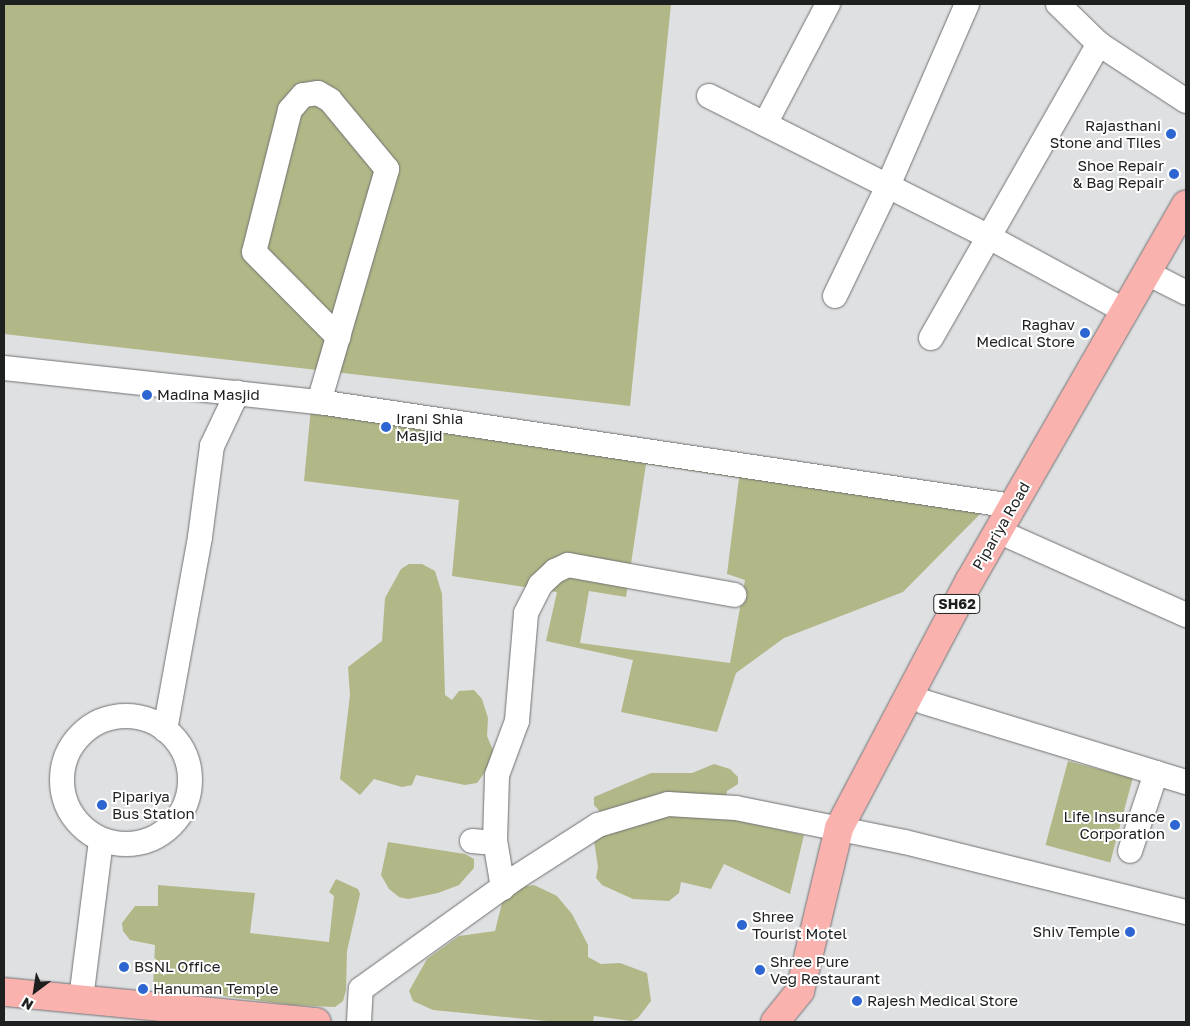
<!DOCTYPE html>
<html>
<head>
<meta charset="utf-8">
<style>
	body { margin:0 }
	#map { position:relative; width:1190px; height:1026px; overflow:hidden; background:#dfe0e2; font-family:"Golos Text",sans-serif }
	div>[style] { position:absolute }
	.green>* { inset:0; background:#b2b787; transform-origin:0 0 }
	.roads { filter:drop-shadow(0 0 1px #707172) drop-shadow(0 0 1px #707172) }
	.minor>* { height:24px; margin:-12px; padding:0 12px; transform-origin:12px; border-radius:12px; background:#fff }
	.minor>.ring { margin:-12px; padding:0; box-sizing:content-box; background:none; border:24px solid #fff; border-radius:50% }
	.major>* { height:28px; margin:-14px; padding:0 14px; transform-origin:14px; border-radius:14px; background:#fab2af }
	.dots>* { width:14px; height:14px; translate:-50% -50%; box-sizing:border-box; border:2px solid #fff; border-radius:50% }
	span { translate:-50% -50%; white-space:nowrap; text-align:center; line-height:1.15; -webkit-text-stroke:4px #fff; paint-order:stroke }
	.shield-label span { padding:1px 4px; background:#fff; border:1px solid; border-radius:4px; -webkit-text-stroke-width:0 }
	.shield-label { font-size:14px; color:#1e1f1f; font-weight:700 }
	.poi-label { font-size:15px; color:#1e1f1f }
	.right { translate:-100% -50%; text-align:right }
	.left { translate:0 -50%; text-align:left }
	.street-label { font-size:15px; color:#1e1f1f }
	.frame { position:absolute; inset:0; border:5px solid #1e1f1f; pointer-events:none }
	.north { position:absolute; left:10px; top:966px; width:50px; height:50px; -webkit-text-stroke:4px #fff; paint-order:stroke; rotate:211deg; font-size:14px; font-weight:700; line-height:20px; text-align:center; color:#1e1f1f }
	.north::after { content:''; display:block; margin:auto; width:18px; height:22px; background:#1e1f1f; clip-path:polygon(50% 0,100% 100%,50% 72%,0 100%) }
</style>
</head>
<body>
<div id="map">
	<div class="green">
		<div style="clip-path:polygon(4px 4px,671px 4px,630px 406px,4px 334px)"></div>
		<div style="clip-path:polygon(evenodd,311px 408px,986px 508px,903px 592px,784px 638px,736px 673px,717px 732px,621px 712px,633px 660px,546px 641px,557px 592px,452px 576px,459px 500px,304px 481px,311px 408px,646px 464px,739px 478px,727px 574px,745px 580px,730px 663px,580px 643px,589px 591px,626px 597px,646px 464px)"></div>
		<div style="clip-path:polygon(409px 564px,422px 564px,435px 571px,442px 594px,445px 695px,452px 700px,459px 691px,474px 690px,482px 699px,488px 718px,487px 736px,493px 750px,489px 767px,477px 783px,465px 785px,416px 775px,412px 785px,402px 787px,374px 779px,360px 795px,340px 779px,350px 695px,348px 667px,382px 641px,385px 598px,401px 569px)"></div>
		<div style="left:1068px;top:761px;width:67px;height:87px;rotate:15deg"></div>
		<div style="clip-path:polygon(714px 764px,730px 769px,738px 777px,738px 784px,727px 791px,725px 804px,606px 818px,594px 805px,594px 797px,651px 773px,692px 773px)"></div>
		<div style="clip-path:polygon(658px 813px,713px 815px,804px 835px,790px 894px,724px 864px,711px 889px,681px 882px,679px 893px,669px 901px,633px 899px,602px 885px,596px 878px,598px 867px,593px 834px)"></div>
		<div style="clip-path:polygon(388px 842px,465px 854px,474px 859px,474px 868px,459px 885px,438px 893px,408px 899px,399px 897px,389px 889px,381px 875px)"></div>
		<div style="clip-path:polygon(336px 879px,358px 889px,360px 894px,347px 951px,346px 990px,343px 1001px,335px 1007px,292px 1005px,153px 987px,155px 945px,130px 940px,123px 931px,122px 923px,135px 906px,158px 906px,158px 885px,255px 893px,250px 933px,329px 942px,334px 896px,329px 892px)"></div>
		<div style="clip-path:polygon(534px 885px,557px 896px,572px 914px,588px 945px,588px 957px,601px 964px,620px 963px,647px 973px,651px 1001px,638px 1018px,631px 1021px,594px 1016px,593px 1022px,558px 1022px,433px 1010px,413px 1001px,409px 991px,427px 959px,459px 936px,495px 931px,502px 903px,521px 887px)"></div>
	</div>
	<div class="roads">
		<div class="minor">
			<div style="left:1058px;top:4px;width:57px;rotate:44.3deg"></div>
			<div style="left:1099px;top:44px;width:104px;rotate:33.2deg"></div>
			<div style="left:709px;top:96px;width:311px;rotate:26.7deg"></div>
			<div style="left:987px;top:236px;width:157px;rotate:28.5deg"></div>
			<div style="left:765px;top:124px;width:136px;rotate:-62.3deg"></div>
			<div style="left:1159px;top:279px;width:30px;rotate:27deg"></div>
			<div style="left:835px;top:296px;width:120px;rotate:-64.3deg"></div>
			<div style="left:887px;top:188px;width:201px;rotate:-66.5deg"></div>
			<div style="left:931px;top:338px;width:339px;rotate:-60.3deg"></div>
			<div style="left:4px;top:368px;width:317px;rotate:6.2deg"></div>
			<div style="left:319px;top:402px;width:701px;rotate:8.53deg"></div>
			<div style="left:319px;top:402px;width:68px;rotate:-73.7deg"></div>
			<div style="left:338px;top:337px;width:175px;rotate:-73.7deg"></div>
			<div style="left:387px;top:169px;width:89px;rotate:-129.6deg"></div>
			<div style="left:330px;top:100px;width:14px;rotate:-150deg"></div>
			<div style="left:318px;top:93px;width:15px;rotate:172deg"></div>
			<div style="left:303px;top:95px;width:20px;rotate:131deg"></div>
			<div style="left:290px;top:110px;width:146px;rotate:104.2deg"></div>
			<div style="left:254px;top:252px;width:120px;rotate:45.3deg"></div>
			<div style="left:1011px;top:537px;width:192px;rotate:24deg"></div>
			<div style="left:924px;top:702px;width:243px;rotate:17deg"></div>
			<div style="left:1156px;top:773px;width:82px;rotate:108.4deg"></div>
			<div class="ring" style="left:62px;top:716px;width:104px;height:104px"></div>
			<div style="left:165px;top:730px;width:196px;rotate:-79.7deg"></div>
			<div style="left:200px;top:537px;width:92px;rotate:-82.5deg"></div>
			<div style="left:212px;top:446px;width:59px;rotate:-64.7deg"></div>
			<div style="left:1156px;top:773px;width:31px;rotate:17deg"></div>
			<div style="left:472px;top:841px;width:23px;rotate:5deg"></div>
			<div style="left:503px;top:888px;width:49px;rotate:-99.5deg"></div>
			<div style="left:495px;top:840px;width:65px;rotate:-88.2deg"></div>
			<div style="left:497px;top:775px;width:58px;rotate:-69.7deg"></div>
			<div style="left:517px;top:721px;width:108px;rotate:-85.2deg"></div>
			<div style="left:526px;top:613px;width:31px;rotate:-63deg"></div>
			<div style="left:540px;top:585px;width:21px;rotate:-43deg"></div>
			<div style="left:555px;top:571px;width:14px;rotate:-25deg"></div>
			<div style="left:568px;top:565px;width:169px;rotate:10.2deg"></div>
			<div style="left:81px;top:999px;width:160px;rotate:-82.8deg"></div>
			<div style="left:359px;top:1022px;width:33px;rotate:-87deg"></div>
			<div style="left:361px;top:989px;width:192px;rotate:-35.7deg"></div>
			<div style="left:517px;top:877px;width:96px;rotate:-32.7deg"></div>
			<div style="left:598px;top:825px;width:73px;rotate:-16.7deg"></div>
			<div style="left:668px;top:804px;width:68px;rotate:3.4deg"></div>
			<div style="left:736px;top:808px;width:172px;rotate:11.4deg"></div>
			<div style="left:905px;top:842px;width:290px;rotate:14deg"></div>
		</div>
		<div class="major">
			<div style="left:4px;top:992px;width:314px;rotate:5.5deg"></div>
			<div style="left:775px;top:1022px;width:40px;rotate:-51deg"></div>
			<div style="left:800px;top:991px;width:168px;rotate:-76.5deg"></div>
			<div style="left:839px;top:828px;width:280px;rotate:-62.2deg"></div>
			<div style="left:970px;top:580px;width:433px;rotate:-60.1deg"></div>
		</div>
	</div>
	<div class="dots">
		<div style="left:1171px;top:134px;background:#2d65d3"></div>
		<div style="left:1174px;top:174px;background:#2d65d3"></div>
		<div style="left:1085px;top:333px;background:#2d65d3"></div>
		<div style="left:147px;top:395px;background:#2d65d3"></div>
		<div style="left:386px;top:427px;background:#2d65d3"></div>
		<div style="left:102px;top:805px;background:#2d65d3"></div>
		<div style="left:1175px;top:825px;background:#2d65d3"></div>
		<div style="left:742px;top:925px;background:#2d65d3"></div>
		<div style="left:1130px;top:932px;background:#2d65d3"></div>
		<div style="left:124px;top:967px;background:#2d65d3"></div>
		<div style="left:760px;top:970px;background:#2d65d3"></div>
		<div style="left:143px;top:989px;background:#2d65d3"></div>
		<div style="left:857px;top:1001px;background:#2d65d3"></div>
	</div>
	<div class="shield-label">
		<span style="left:957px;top:604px">SH62</span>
	</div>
	<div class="poi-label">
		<span class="right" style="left:1161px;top:134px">Rajasthani<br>Stone and Tiles</span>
		<span class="right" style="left:1164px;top:174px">Shoe Repair<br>&amp; Bag Repair</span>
		<span class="right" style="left:1075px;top:333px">Raghav<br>Medical Store</span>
		<span class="left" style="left:157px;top:395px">Madina Masjid</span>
		<span class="left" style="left:396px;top:427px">Irani Shia<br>Masjid</span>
		<span class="left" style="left:112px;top:805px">Pipariya<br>Bus Station</span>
		<span class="right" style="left:1165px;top:825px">Life Insurance<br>Corporation</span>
		<span class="left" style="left:752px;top:925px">Shree<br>Tourist Motel</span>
		<span class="right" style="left:1120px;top:932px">Shiv Temple</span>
		<span class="left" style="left:770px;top:970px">Shree Pure<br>Veg Restaurant</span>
		<span class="left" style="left:134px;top:967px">BSNL Office</span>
		<span class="left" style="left:153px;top:989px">Hanuman Temple</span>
		<span class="left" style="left:867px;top:1001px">Rajesh Medical Store</span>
	</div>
	<div class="street-label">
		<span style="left:1001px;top:526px;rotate:-60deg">Pipariya Road</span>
	</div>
	<div class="frame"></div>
	<div class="north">N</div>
</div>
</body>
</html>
